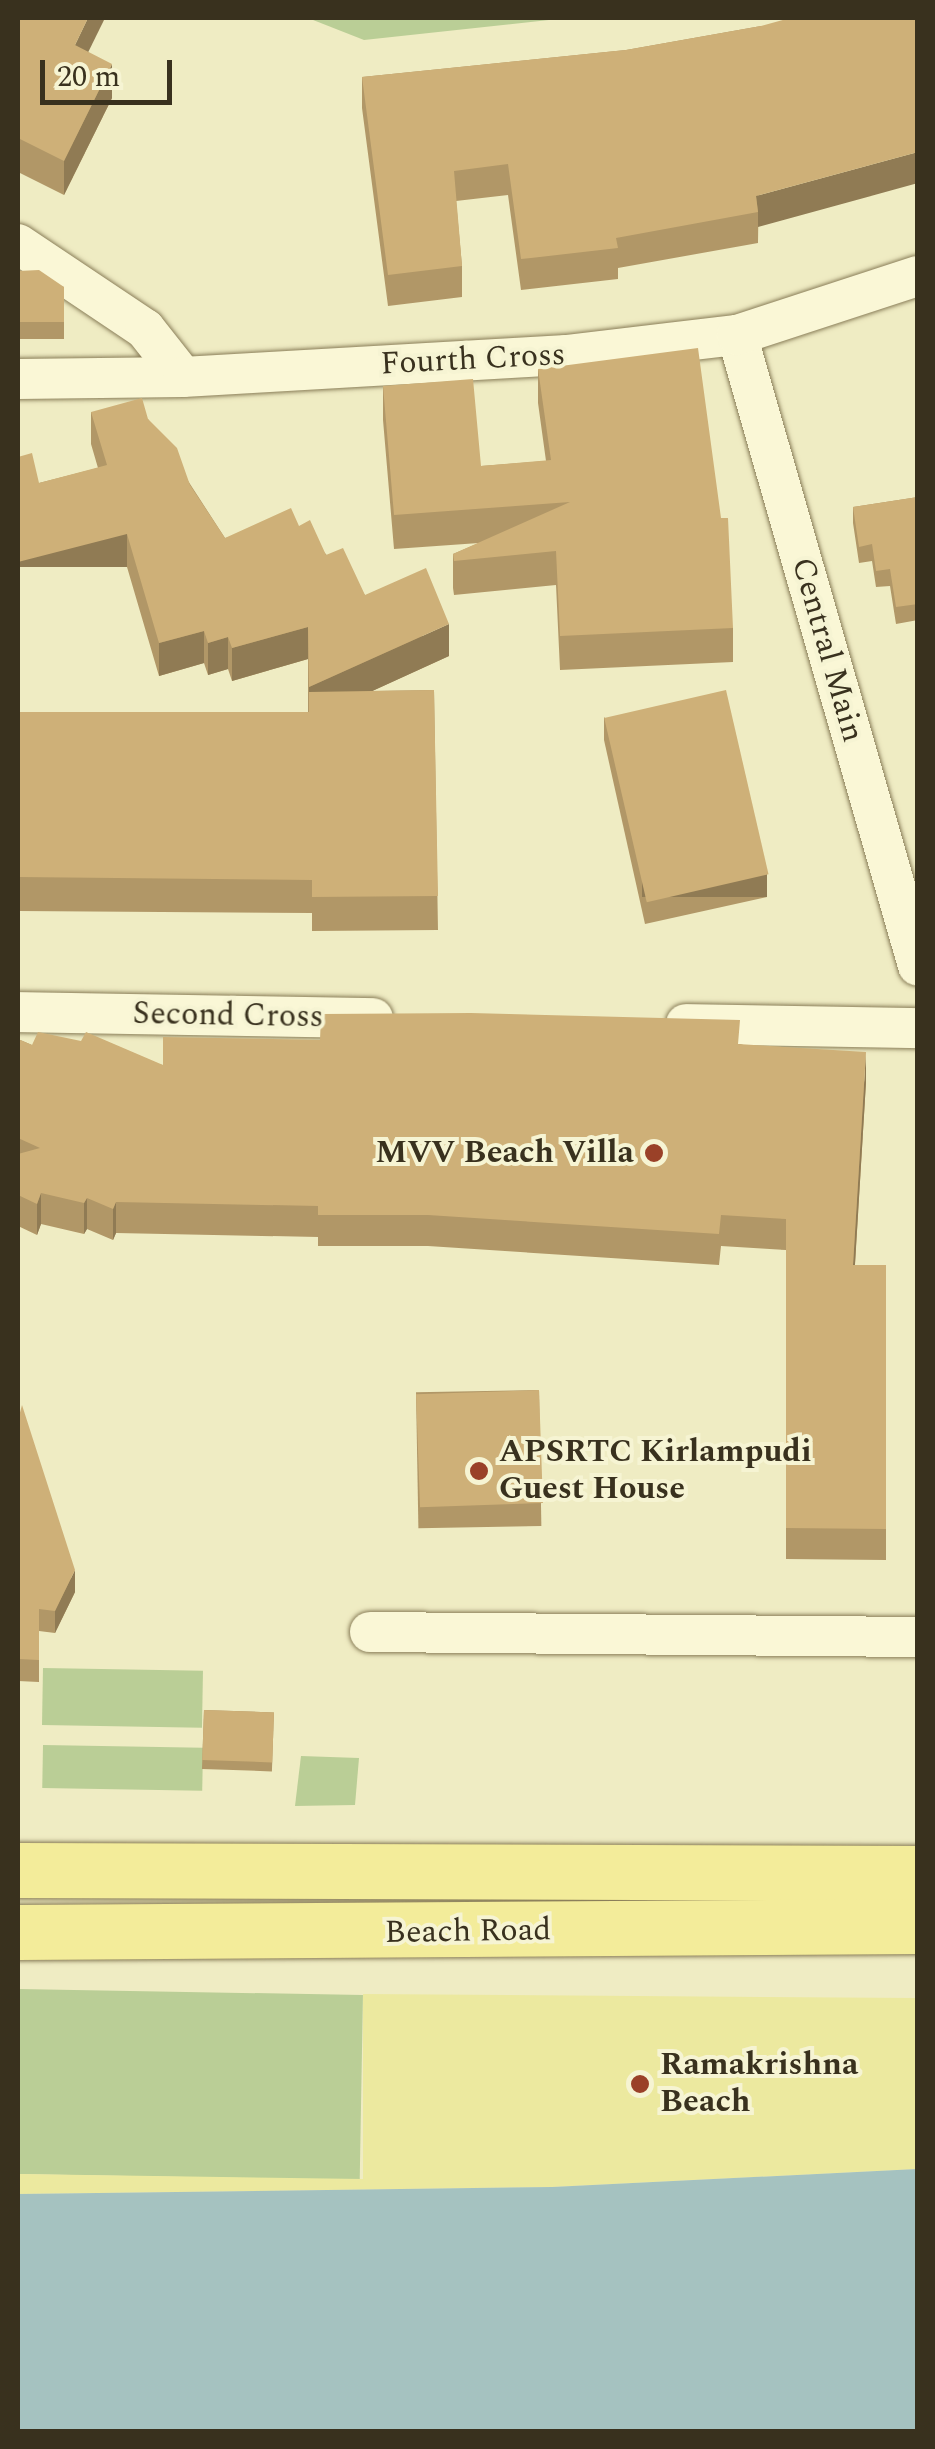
<!DOCTYPE html>
<html>
<head>
<meta charset="utf-8">
<style>
	body { margin:0 }
	#map { position:relative; width:935px; height:2449px; overflow:hidden; background:#efecc3; font-family:Spectral,serif }
	div>[style] { position:absolute }
	.green>* { inset:0; background:#bace96; transform-origin:0 0 }
	.sand>* { inset:0; background:#ece99f }
	.water>* { inset:0; background:#a5c2c0 }
	.roads { filter:drop-shadow(0 0 2px #8a7e59) drop-shadow(0 0 2px #8a7e59) }
	.minor>* { height:40px; margin:-20px; padding:0 20px; transform-origin:20px; border-radius:20px; background:#faf7d6 }
	.primary>* { height:55px; margin:-27.5px; padding:0 27.5px; transform-origin:27.5px; border-radius:27.5px; background:#f3ec9a }
	.wall>* { inset:0; background:#b19767; transform-origin:0 0 }
	.shaded-wall>* { inset:0; background:#907b54; transform-origin:0 0 }
	.building>* { inset:0; background:#ceb078; transform-origin:0 0 }
	.dots>* { width:28px; height:28px; translate:-50% -50%; box-sizing:border-box; border:5px solid #f6f4d3; border-radius:50% }
	span { translate:-50% -50%; white-space:nowrap; text-align:center; line-height:1.15; -webkit-text-stroke:8px #f6f4d3; paint-order:stroke }
	.street-label { font-size:32px; color:#39311e }
	.poi-label { font-size:32px; color:#39311e; font-weight:700 }
	.right { translate:-100% -50%; text-align:right }
	.left { translate:0 -50%; text-align:left }
	.frame { position:absolute; inset:0; border:20px solid #39311e; pointer-events:none }
	.scale { position:absolute; left:40px; top:60px; width:132px; height:45px; box-sizing:border-box; border:5px solid #39311e; border-top:0; padding-left:12px; font-size:30px; line-height:35px; white-space:nowrap; color:#39311e; -webkit-text-stroke:8px #f6f4d3; paint-order:stroke }
</style>
</head>
<body>
<div id="map">
	<div class="green">
		<div style="clip-path:polygon(308px 18px,567px 18px,364px 40px)"></div>
		<div style="left:43px;top:1668px;width:160px;height:57px;rotate:1deg"></div>
		<div style="left:43px;top:1745px;width:160px;height:43px;rotate:1deg"></div>
		<div style="clip-path:polygon(301px 1756px,359px 1758px,355px 1805px,295px 1806px)"></div>
		<div style="left:18px;top:1989px;width:345px;height:185px;rotate:1deg"></div>
	</div>
	<div class="sand">
		<div style="clip-path:polygon(363px 1994px,917px 1998px,917px 2169px,552px 2187px,18px 2194px,18px 2174px,363px 2179px)"></div>
	</div>
	<div class="water">
		<div style="clip-path:polygon(917px 2169px,917px 2431px,18px 2431px,18px 2194px,552px 2187px)"></div>
	</div>
	<div class="roads">
		<div class="minor">
			<div style="left:18px;top:244px;width:153px;rotate:33.8deg"></div>
			<div style="left:145px;top:329px;width:61px;rotate:51.6deg"></div>
			<div style="left:737px;top:335px;width:656px;rotate:73.99deg"></div>
			<div style="left:18px;top:379px;width:165px;rotate:-0.7deg"></div>
			<div style="left:183px;top:377px;width:384px;rotate:-3.3deg"></div>
			<div style="left:566px;top:355px;width:172px;rotate:-6.7deg"></div>
			<div style="left:737px;top:335px;width:190px;rotate:-18.1deg"></div>
			<div style="left:18px;top:1012px;width:355px;rotate:1deg"></div>
			<div style="left:686px;top:1024px;width:232px;rotate:1deg"></div>
			<div style="left:370px;top:1632px;width:548px;rotate:0.52deg"></div>
		</div>
		<div class="primary">
			<div style="left:18px;top:1870px;width:900px;rotate:0.19deg"></div>
			<div style="left:18px;top:1932px;width:900px;rotate:-0.38deg"></div>
		</div>
	</div>
	<div class="wall">
		<div style="clip-path:polygon(18px 18px,88px 52px,112px 98px,64px 195px,18px 172px)"></div>
		<div style="clip-path:polygon(761px 26px,758px 243px,618px 268px,618px 279px,521px 290px,508px 195px,456px 201px,462px 266px,462px 297px,388px 306px,362px 108px,362px 77px,626px 50px)"></div>
		<div style="clip-path:polygon(18px 271px,64px 287px,64px 339px,18px 339px)"></div>
		<div style="clip-path:polygon(538px 369px,733px 628px,733px 662px,560px 670px,556px 585px,454px 595px,453px 588px,453px 554px,479px 543px,394px 549px,383px 420px,383px 386px,481px 466px,546px 461px,538px 403px)"></div>
		<div style="clip-path:polygon(91px 412px,148px 419px,225px 538px,299px 526px,365px 595px,449px 656px,372px 691px,434px 690px,438px 930px,312px 931px,312px 913px,18px 911px,18px 712px,308px 712px,308px 659px,232px 681px,228px 669px,208px 675px,204px 663px,159px 676px,127px 567px,39px 483px,98px 468px,91px 444px)"></div>
		<div style="clip-path:polygon(918px 497px,918px 620px,896px 624px,890px 586px,876px 587px,872px 561px,859px 563px,853px 523px,853px 507px)"></div>
		<div style="clip-path:polygon(604px 717px,767px 897px,645px 924px,604px 740px)"></div>
		<div style="clip-path:polygon(18px 1039px,32px 1045px,163px 1065px,740px 1044px,866px 1082px,855px 1265px,886px 1265px,886px 1560px,786px 1559px,786px 1250px,721px 1246px,719px 1265px,428px 1246px,318px 1246px,318px 1237px,116px 1233px,113px 1240px,87px 1229px,84px 1234px,41px 1224px,37px 1235px,18px 1226px)"></div>
		<div style="left:539px;top:1390px;width:136px;height:123px;rotate:89deg"></div>
		<div style="clip-path:polygon(18px 1420px,75px 1592px,55px 1633px,39px 1631px,39px 1682px,18px 1681px)"></div>
		<div style="left:204px;top:1710px;width:70px;height:59px;rotate:2deg"></div>
	</div>
	<div class="shaded-wall">
		<div style="clip-path:polygon(88px 18px,105px 18px,75px 79px,75px 45px)"></div>
		<div style="clip-path:polygon(112px 64px,112px 98px,64px 195px,64px 161px)"></div>
		<div style="clip-path:polygon(918px 152px,918px 183px,758px 227px,758px 212px,756px 196px)"></div>
		<div style="left:127px;top:534px;width:33px;height:113px;rotate:90deg"></div>
		<div style="clip-path:polygon(449px 624px,449px 656px,309px 720px,309px 687px)"></div>
		<div style="clip-path:polygon(308px 627px,308px 659px,232px 681px,232px 648px)"></div>
		<div style="clip-path:polygon(204px 631px,204px 663px,159px 676px,159px 643px)"></div>
		<div style="clip-path:polygon(228px 637px,228px 669px,208px 675px,208px 643px)"></div>
		<div style="left:767px;top:874px;width:23px;height:125px;rotate:90deg"></div>
		<div style="clip-path:polygon(866px 1052px,866px 1082px,853px 1296px,853px 1265px)"></div>
		<div style="clip-path:polygon(41px 1193px,41px 1224px,37px 1235px,37px 1204px)"></div>
		<div style="clip-path:polygon(87px 1198px,87px 1229px,84px 1234px,84px 1203px)"></div>
		<div style="clip-path:polygon(116px 1202px,116px 1233px,113px 1240px,113px 1209px)"></div>
		<div style="clip-path:polygon(75px 1570px,75px 1592px,55px 1633px,55px 1611px)"></div>
	</div>
	<div class="building">
		<div style="clip-path:polygon(18px 18px,88px 18px,75px 45px,112px 64px,64px 161px,18px 138px)"></div>
		<div style="clip-path:polygon(790px 18px,918px 18px,918px 152px,756px 196px,758px 212px,616px 238px,618px 248px,531px 258px,521px 259px,508px 164px,454px 171px,462px 266px,388px 275px,362px 77px,626px 50px,761px 26px)"></div>
		<div style="clip-path:polygon(39px 270px,64px 287px,64px 322px,18px 322px,18px 271px)"></div>
		<div style="clip-path:polygon(698px 348px,721px 518px,728px 518px,733px 628px,560px 636px,556px 551px,454px 561px,453px 554px,570px 502px,394px 515px,383px 386px,473px 379px,481px 466px,551px 460px,538px 369px)"></div>
		<div style="clip-path:polygon(142px 398px,148px 419px,177px 448px,190px 485px,225px 538px,291px 508px,299px 526px,310px 520px,326px 555px,343px 548px,365px 595px,426px 568px,449px 624px,309px 687px,308px 627px,232px 648px,228px 637px,208px 643px,204px 631px,159px 643px,127px 534px,18px 562px,18px 457px,32px 453px,39px 483px,107px 465px,91px 412px)"></div>
		<div style="clip-path:polygon(918px 497px,918px 604px,896px 607px,890px 569px,876px 571px,872px 544px,859px 547px,853px 507px)"></div>
		<div style="clip-path:polygon(434px 690px,438px 896px,312px 897px,312px 880px,18px 877px,18px 712px,309px 712px,309px 692px)"></div>
		<div style="left:726px;top:690px;width:189px;height:125px;rotate:77deg"></div>
		<div style="clip-path:polygon(471px 1013px,740px 1020px,738px 1044px,866px 1052px,853px 1265px,886px 1265px,886px 1529px,786px 1528px,786px 1219px,721px 1215px,719px 1234px,428px 1215px,318px 1215px,318px 1206px,116px 1202px,113px 1209px,87px 1198px,84px 1203px,41px 1193px,37px 1204px,18px 1195px,18px 1154px,40px 1148px,18px 1138px,18px 1039px,32px 1045px,38px 1032px,81px 1041px,86px 1032px,163px 1065px,163px 1037px,320px 1040px,321px 1014px)"></div>
		<div style="left:539px;top:1390px;width:113px;height:123px;rotate:88deg"></div>
		<div style="clip-path:polygon(22px 1405px,75px 1570px,55px 1611px,39px 1609px,39px 1660px,18px 1659px,18px 1420px)"></div>
		<div style="left:204px;top:1710px;width:70px;height:50px;rotate:2deg"></div>
	</div>
	<div class="dots">
		<div style="left:654px;top:1153px;background:#9a4128"></div>
		<div style="left:479px;top:1471px;background:#9a4128"></div>
		<div style="left:640px;top:2084px;background:#9a4128"></div>
	</div>
	<div class="street-label">
		<span style="left:473px;top:360px;rotate:-3deg">Fourth Cross</span>
		<span style="left:827px;top:650px;rotate:74deg">Central Main</span>
		<span style="left:228px;top:1016px;rotate:1deg">Second Cross</span>
		<span style="left:468px;top:1932px;rotate:-1deg">Beach Road</span>
	</div>
	<div class="poi-label">
		<span class="right" style="left:634px;top:1153px">MVV Beach Villa</span>
		<span class="left" style="left:499px;top:1471px">APSRTC Kirlampudi<br>Guest House</span>
		<span class="left" style="left:660px;top:2084px">Ramakrishna<br>Beach</span>
	</div>
	<div class="frame"></div>
	<div class="scale">20 m</div>
</div>
</body>
</html>
